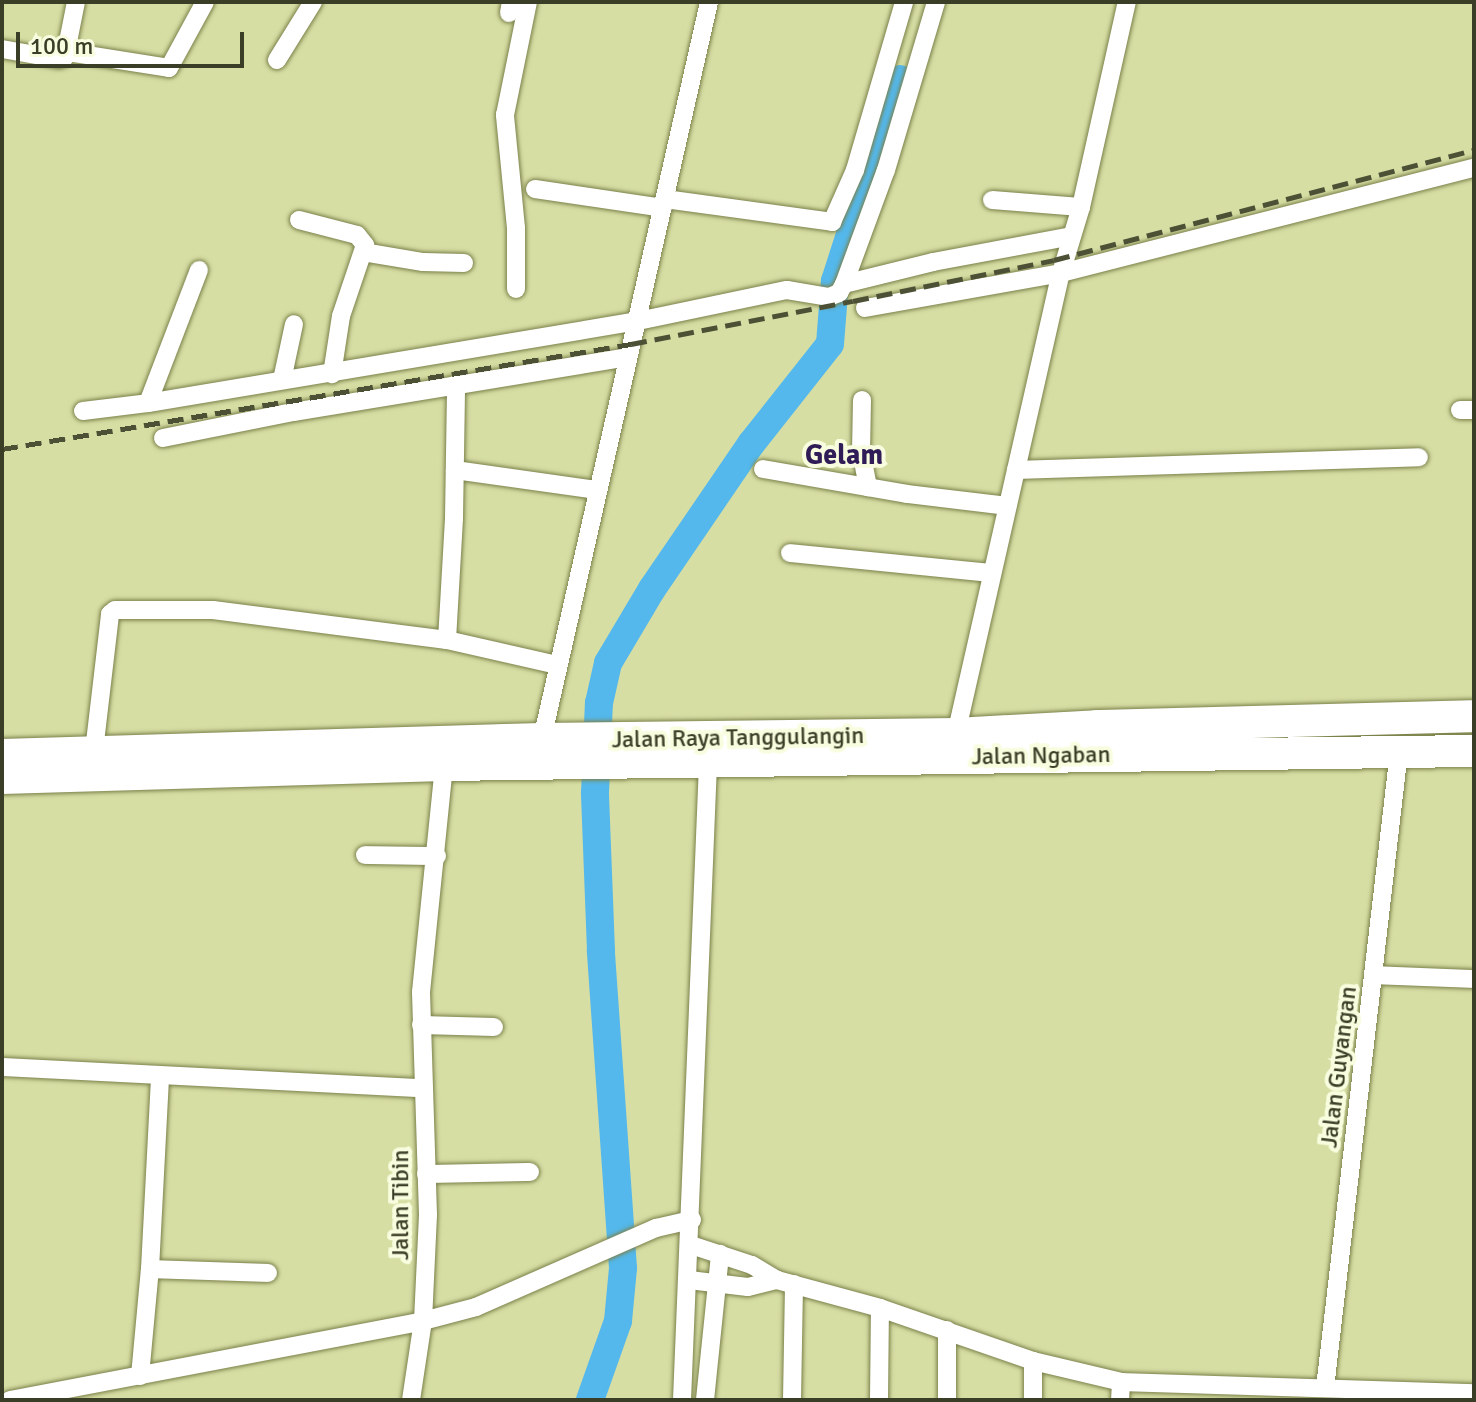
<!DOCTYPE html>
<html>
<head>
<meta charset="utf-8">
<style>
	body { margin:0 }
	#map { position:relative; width:1476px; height:1402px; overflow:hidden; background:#d7dea4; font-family:Signika,sans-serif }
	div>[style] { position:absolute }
	.river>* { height:28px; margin:-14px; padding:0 14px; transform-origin:14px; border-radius:14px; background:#54b8ec }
	.roads { filter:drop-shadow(0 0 2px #7b814a) drop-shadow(0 0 2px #7b814a) }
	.street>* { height:18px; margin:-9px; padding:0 9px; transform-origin:9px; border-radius:9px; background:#fff }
	.highway>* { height:32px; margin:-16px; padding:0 16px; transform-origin:16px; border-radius:16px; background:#fff }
	.rail>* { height:5px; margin-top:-2.5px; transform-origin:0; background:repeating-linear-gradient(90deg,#4c5034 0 16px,transparent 0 24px) }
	span { translate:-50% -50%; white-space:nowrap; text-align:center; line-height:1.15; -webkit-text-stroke:8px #f8fddf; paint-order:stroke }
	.street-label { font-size:24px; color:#3b3e26 }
	.quarter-label { font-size:28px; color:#301d57; font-weight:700 }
	.frame { position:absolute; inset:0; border:4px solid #3b3e26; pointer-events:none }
	.scale { position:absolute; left:16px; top:32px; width:228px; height:36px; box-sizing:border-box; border:4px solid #3b3e26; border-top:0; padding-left:10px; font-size:24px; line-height:28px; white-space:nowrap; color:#3b3e26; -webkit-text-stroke:6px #f8fddf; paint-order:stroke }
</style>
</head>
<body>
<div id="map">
	<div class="river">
		<div style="left:590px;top:1400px;width:84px;rotate:-70.5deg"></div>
		<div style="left:618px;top:1321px;width:53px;rotate:-84.6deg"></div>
		<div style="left:623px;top:1268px;width:318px;rotate:-94deg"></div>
		<div style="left:601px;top:951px;width:158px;rotate:-92.2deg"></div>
		<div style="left:595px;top:793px;width:90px;rotate:-87.5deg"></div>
		<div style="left:599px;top:703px;width:41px;rotate:-77.3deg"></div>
		<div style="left:608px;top:663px;width:86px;rotate:-59.3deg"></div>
		<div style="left:652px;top:589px;width:176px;rotate:-55.7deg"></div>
		<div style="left:751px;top:444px;width:127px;rotate:-51.7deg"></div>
		<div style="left:830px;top:344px;width:63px;rotate:-85.5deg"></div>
		<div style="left:835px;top:281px;width:212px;rotate:-72.2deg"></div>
	</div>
	<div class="roads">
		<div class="street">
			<div style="left:509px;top:13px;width:11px;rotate:-80deg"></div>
			<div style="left:2px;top:49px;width:58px;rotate:10deg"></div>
			<div style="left:59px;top:59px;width:6px;rotate:-18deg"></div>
			<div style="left:65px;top:57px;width:56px;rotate:-78.7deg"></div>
			<div style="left:68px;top:52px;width:102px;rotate:9deg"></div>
			<div style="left:169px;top:68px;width:75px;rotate:-61.4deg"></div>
			<div style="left:277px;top:60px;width:68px;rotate:-58.2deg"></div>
			<div style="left:535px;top:189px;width:129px;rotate:8.4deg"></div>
			<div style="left:665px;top:199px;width:169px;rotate:7.8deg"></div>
			<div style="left:832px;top:222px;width:57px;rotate:-66.1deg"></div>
			<div style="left:855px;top:170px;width:175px;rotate:-73.7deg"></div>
			<div style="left:992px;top:200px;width:89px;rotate:4.5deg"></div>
			<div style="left:299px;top:220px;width:60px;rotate:14.5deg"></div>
			<div style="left:357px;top:235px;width:13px;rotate:51deg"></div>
			<div style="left:365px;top:245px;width:75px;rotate:108.7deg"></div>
			<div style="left:341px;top:316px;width:59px;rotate:98.8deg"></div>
			<div style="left:363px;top:252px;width:61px;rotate:9.5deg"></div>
			<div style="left:423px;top:262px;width:41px;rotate:1.4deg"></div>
			<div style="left:199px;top:270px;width:142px;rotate:111deg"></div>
			<div style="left:148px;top:403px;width:497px;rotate:-9.5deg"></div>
			<div style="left:638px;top:321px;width:152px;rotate:-11.8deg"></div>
			<div style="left:787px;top:290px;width:43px;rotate:9.5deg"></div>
			<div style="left:829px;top:297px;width:11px;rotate:-22deg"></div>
			<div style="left:839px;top:293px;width:10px;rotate:-61deg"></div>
			<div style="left:844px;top:284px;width:121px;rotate:-69.8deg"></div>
			<div style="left:886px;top:170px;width:175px;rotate:-73.4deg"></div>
			<div style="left:844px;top:284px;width:92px;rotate:-13.9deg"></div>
			<div style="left:933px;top:262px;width:141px;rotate:-10.6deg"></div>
			<div style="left:516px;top:289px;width:61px;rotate:-90deg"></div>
			<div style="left:516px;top:228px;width:114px;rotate:-95.6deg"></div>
			<div style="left:505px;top:115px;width:115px;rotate:-78.5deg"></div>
			<div style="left:865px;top:308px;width:199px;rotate:-10.1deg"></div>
			<div style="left:1061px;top:273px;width:426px;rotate:-14.3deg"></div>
			<div style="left:282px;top:380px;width:57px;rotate:-77.9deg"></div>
			<div style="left:862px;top:400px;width:51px;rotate:91.1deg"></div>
			<div style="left:861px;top:451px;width:37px;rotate:79deg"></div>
			<div style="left:1460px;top:410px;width:14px"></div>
			<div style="left:83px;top:411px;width:65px;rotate:-7deg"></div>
			<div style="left:163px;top:438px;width:133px;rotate:-11.3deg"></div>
			<div style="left:293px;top:412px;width:339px;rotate:-9.3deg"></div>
			<div style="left:763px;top:469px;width:146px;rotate:9.8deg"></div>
			<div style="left:907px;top:494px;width:101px;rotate:6.8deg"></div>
			<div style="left:455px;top:470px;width:144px;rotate:8deg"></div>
			<div style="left:1016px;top:470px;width:403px;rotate:-1.8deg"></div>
			<div style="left:790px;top:553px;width:203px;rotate:5.7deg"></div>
			<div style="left:447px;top:640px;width:122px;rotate:-86.7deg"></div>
			<div style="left:454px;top:518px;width:134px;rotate:-89.1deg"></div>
			<div style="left:956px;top:734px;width:473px;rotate:-77.2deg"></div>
			<div style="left:1061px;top:273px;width:69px;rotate:-73.1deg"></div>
			<div style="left:1081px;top:207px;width:210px;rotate:-77.4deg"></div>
			<div style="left:542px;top:739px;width:756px;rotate:-77.23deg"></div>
			<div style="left:94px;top:751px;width:138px;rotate:-83.3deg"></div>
			<div style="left:110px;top:614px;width:6px;rotate:-39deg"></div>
			<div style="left:115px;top:610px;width:98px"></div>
			<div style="left:213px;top:610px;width:236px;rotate:7.3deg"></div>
			<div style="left:447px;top:640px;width:113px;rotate:12.8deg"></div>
			<div style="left:365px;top:855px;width:72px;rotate:0.8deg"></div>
			<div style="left:1374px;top:975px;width:100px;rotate:2.3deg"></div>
			<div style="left:421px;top:1025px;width:73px;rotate:1.6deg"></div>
			<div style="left:2px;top:1067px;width:421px;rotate:2.9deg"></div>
			<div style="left:426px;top:1174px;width:104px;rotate:-1.1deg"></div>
			<div style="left:691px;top:1245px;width:64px;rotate:18.2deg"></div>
			<div style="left:752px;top:1265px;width:29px;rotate:31deg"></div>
			<div style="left:777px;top:1280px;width:107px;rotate:15.2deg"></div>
			<div style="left:880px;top:1308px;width:162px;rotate:19.1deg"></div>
			<div style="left:1033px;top:1361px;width:90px;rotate:13.4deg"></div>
			<div style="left:1121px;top:1382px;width:18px;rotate:93deg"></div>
			<div style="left:150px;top:1269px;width:118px;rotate:1.9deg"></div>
			<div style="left:689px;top:1280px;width:59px;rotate:6.8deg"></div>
			<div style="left:748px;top:1287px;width:30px;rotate:-14deg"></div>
			<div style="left:947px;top:1330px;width:70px;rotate:90deg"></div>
			<div style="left:140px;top:1376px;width:107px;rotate:-84.7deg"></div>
			<div style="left:150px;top:1269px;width:192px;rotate:-87deg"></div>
			<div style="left:1121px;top:1382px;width:353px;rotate:1.8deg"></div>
			<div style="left:1325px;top:1388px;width:641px;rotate:-83.37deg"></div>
			<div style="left:10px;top:1400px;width:420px;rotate:-10.8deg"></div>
			<div style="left:423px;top:1321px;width:55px;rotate:-14.8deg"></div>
			<div style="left:476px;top:1307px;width:197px;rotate:-23.7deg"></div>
			<div style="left:656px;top:1228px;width:37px;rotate:-13deg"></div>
			<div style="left:411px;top:1400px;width:80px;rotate:-81.4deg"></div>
			<div style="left:423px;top:1321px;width:106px;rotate:-87.3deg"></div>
			<div style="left:428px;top:1215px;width:223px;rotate:-91.8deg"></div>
			<div style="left:421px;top:992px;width:228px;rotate:-84.2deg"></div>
			<div style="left:682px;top:1400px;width:637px;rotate:-87.66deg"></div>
			<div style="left:705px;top:1400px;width:147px;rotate:-84.1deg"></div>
			<div style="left:792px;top:1400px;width:116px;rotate:-89deg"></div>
			<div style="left:879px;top:1400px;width:92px;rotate:-89.4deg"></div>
			<div style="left:1033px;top:1400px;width:39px;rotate:-90deg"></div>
		</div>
		<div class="highway">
			<div style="left:2px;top:755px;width:540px;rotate:-1.7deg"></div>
			<div style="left:542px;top:739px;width:414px;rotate:-0.7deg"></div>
			<div style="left:956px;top:734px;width:141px;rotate:-3.2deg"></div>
			<div style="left:1097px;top:726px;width:377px;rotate:-1.5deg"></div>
			<div style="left:2px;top:778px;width:442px;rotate:-1.7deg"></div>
			<div style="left:444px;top:765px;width:1030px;rotate:-0.78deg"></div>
		</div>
	</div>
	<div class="rail">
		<div style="left:2px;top:449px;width:638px;rotate:-9.48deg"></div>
		<div style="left:631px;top:344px;width:226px;rotate:-11deg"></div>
		<div style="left:853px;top:301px;width:205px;rotate:-11.5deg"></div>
		<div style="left:1054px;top:260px;width:434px;rotate:-14.7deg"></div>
	</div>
	<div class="street-label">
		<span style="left:738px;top:738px;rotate:-1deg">Jalan Raya Tanggulangin</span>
		<span style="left:1041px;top:756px;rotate:-1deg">Jalan Ngaban</span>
		<span style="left:1339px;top:1067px;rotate:-83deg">Jalan Guyangan</span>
		<span style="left:401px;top:1205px;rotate:-90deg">Jalan Tibin</span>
	</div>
	<div class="quarter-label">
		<span style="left:844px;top:455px">Gelam</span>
	</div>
	<div class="frame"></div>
	<div class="scale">100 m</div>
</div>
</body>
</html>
